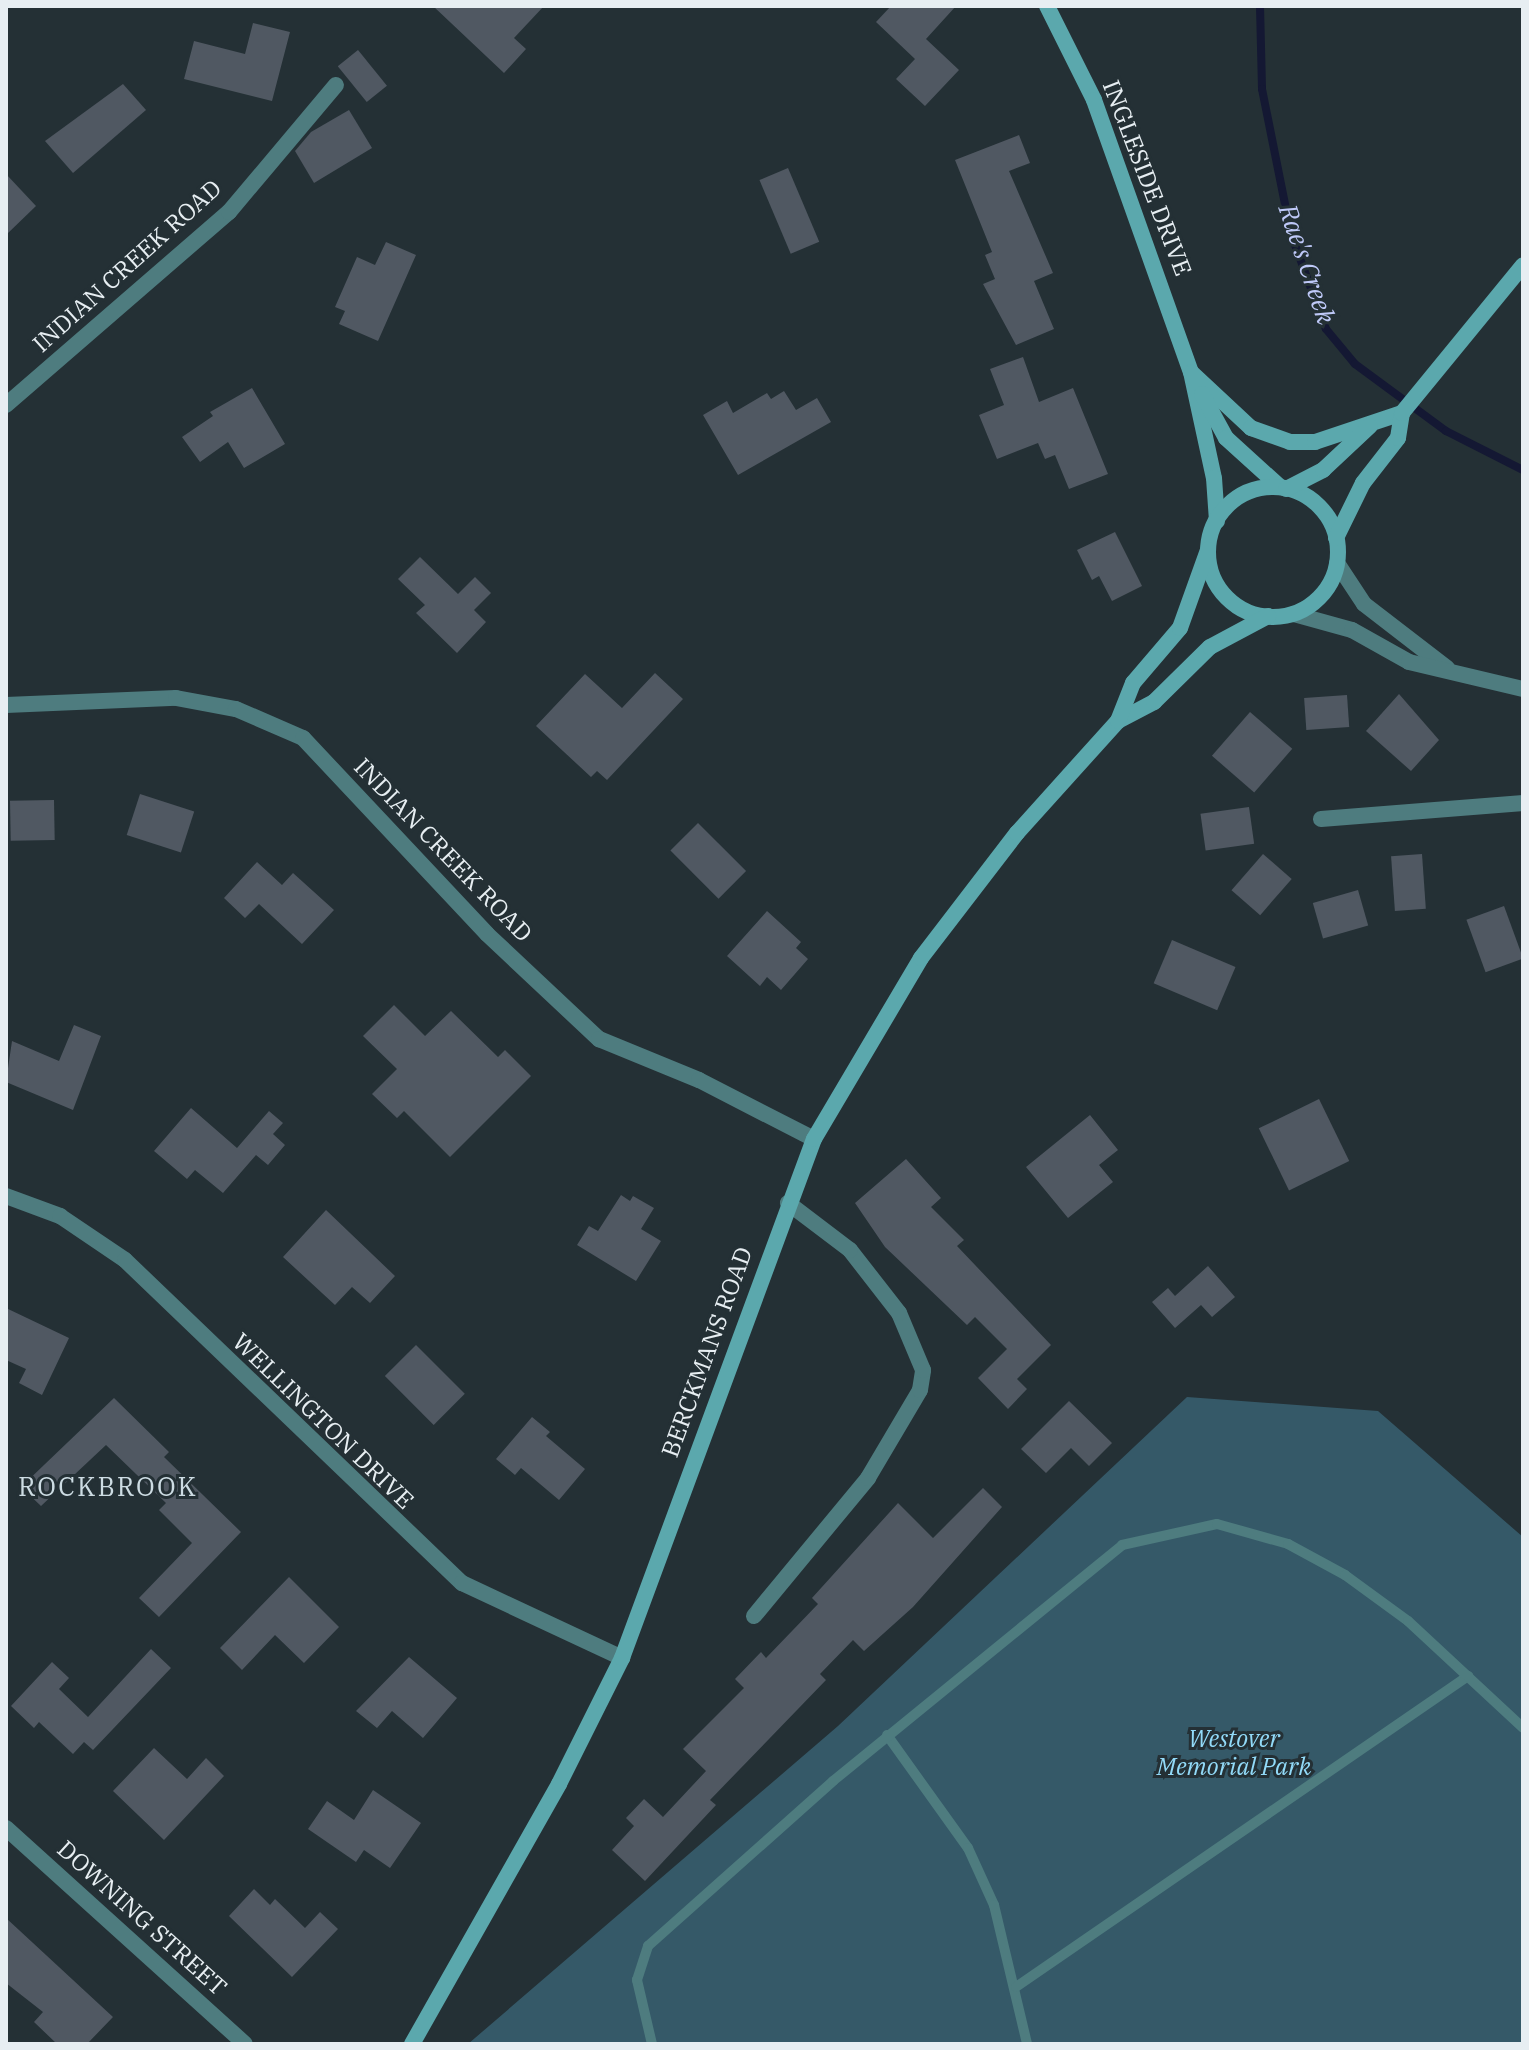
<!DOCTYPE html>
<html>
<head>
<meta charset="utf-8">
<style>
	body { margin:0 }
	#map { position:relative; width:1529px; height:2050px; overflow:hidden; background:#243035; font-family:"IBM Plex Serif",serif }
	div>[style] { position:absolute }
	.green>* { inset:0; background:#355968 }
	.stream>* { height:8px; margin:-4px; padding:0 4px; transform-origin:4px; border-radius:4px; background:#141833 }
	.building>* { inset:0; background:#505862; transform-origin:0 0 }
	.lane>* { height:10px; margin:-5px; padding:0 5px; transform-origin:5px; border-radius:5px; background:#4e7c7f }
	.street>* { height:16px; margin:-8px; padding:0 8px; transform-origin:8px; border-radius:8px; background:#4e7c7f }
	.secondary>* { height:16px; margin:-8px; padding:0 8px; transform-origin:8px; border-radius:8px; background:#5ba8ad }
	.secondary>.ring { margin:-8px; padding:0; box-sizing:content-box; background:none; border:16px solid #5ba8ad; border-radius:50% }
	span { translate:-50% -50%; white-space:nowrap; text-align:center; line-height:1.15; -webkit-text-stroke:6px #243035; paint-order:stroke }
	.street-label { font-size:24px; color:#e7eef2 }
	.park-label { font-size:24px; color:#92daf8; font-style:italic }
	.water-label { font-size:26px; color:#bfc9f8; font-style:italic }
	.neighbourhood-label { font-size:26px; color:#cddce3; letter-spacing:2px }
	.frame { position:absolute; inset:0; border:8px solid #e7eef2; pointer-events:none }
</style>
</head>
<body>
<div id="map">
	<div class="green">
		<div style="clip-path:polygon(1187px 1397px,1378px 1411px,1523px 1537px,1523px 2044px,468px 2044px,838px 1726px)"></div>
	</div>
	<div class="stream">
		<div style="left:1260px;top:6px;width:83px;rotate:88.6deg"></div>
		<div style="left:1262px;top:89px;width:148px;rotate:78.7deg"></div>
		<div style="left:1291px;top:234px;width:101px;rotate:69.8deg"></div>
		<div style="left:1326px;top:329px;width:45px;rotate:50.4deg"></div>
		<div style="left:1355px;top:364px;width:113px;rotate:36.4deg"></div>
		<div style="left:1446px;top:431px;width:86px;rotate:26.9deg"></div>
	</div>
	<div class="building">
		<div style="clip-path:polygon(433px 6px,544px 6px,514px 38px,526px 49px,504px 73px)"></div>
		<div style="clip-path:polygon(891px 6px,956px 6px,926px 39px,959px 70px,925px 106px,896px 79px,915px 59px,876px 22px)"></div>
		<div style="clip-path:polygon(253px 23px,290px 32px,272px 101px,184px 79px,194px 41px,245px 54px)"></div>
		<div style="left:358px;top:50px;width:46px;height:26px;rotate:51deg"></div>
		<div style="clip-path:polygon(123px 84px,146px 110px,73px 173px,45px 141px)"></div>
		<div style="clip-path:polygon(349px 110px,372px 148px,314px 183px,295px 151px,311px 132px)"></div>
		<div style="clip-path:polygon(1019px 135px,1030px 163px,1009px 171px,1053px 273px,1034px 281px,1054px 329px,1016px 345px,983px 284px,995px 279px,985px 255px,992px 252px,955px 160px)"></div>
		<div style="left:788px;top:168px;width:80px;height:31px;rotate:67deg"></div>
		<div style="clip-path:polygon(6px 174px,36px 206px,6px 235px)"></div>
		<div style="clip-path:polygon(386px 242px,416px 255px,378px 341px,339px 324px,345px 311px,335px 307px,357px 257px,375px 265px)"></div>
		<div style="clip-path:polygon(1023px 357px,1039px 402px,1073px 388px,1108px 474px,1069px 489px,1055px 455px,1045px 459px,1038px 443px,997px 459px,979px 415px,1004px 405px,990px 369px)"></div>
		<div style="clip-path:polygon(252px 388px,285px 444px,244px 468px,228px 442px,200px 462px,182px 437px,213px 416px,210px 412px)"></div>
		<div style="clip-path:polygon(784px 391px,796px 410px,817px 398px,831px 422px,738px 475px,703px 415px,727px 401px,733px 413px,767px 393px,771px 399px)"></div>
		<div style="clip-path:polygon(1115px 532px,1142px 586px,1112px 601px,1099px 576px,1092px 580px,1077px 550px)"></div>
		<div style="clip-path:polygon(420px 557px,458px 594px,475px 577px,491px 593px,474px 610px,486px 622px,457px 653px,416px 613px,425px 605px,398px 579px)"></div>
		<div style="clip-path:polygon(655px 673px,683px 699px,607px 780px,597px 771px,591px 777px,536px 726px,585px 674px,622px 708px)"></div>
		<div style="clip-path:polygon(1399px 694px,1439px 740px,1411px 771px,1366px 731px)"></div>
		<div style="left:1347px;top:695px;width:32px;height:43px;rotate:86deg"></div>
		<div style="left:1250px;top:712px;width:56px;height:58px;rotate:41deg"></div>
		<div style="left:140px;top:794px;width:57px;height:43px;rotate:18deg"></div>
		<div style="left:54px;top:800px;width:40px;height:44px;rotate:89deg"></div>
		<div style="left:1249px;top:807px;width:37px;height:49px;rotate:82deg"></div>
		<div style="left:698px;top:823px;width:68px;height:39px;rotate:45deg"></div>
		<div style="left:1263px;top:854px;width:38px;height:48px;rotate:41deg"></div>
		<div style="left:1422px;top:854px;width:55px;height:31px;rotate:86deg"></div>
		<div style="clip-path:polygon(257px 862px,282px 885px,293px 873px,334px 910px,302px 944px,259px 904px,245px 918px,224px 898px)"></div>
		<div style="left:1358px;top:890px;width:37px;height:47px;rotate:74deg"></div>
		<div style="left:1504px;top:906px;width:56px;height:40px;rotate:70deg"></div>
		<div style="clip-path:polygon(767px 911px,801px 942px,796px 948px,808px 959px,781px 990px,767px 977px,760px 986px,727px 956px)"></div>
		<div style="left:1172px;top:940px;width:69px;height:47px;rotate:23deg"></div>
		<div style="clip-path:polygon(394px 1005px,425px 1036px,451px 1011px,498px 1057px,505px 1050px,531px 1076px,450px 1157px,404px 1111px,397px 1118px,372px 1094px,397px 1069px,363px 1036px)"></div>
		<div style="clip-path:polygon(74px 1025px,101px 1036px,73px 1110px,6px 1082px,12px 1041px,59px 1061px)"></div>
		<div style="left:1319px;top:1099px;width:69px;height:67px;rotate:64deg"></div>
		<div style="clip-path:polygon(191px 1108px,237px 1148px,269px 1111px,283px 1123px,273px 1134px,285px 1145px,268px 1165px,256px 1155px,223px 1193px,195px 1170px,187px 1179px,154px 1151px)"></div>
		<div style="clip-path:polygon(1090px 1115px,1118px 1150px,1099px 1165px,1113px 1182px,1068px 1218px,1026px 1167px)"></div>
		<div style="clip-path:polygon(906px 1159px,941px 1198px,931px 1207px,964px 1240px,957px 1246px,1051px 1345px,1017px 1379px,1027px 1389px,1008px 1409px,978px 1378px,1007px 1349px,975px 1317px,967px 1325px,885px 1247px,855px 1203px)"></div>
		<div style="clip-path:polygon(621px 1195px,630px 1201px,633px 1196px,654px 1208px,641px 1229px,661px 1241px,636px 1281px,577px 1245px,589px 1226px,598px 1231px)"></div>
		<div style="clip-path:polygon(326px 1210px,395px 1276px,370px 1303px,352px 1287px,335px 1305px,283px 1257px)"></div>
		<div style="clip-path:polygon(1208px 1266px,1235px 1297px,1212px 1317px,1201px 1305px,1175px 1328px,1152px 1302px,1168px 1288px,1175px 1296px)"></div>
		<div style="clip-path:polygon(6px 1308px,69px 1338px,42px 1395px,19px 1383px,26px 1369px,6px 1360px)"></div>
		<div style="left:416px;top:1345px;width:69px;height:44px;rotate:45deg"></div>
		<div style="clip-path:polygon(114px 1398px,169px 1452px,164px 1457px,241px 1532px,159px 1617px,139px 1598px,192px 1543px,159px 1510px,166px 1503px,106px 1445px,41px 1506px,21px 1487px)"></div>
		<div style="clip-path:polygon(1069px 1401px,1112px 1443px,1089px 1466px,1071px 1448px,1046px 1473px,1021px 1449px)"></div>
		<div style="clip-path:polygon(532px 1417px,550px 1432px,546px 1436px,585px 1469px,559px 1500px,521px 1468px,515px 1475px,496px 1459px)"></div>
		<div style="clip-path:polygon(983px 1488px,1002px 1507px,913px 1607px,864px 1651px,853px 1640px,820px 1674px,826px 1680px,710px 1800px,716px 1805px,645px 1881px,612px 1850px,634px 1826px,626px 1818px,644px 1799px,663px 1817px,706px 1771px,683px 1749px,744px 1688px,735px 1679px,761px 1652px,766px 1658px,818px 1604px,812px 1598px,898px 1503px,933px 1538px)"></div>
		<div style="clip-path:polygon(289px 1577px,339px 1627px,304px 1663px,275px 1635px,242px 1670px,220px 1648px)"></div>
		<div style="clip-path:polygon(151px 1649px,171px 1668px,93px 1750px,84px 1742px,73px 1754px,39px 1722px,34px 1728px,11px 1706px,52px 1662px,69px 1678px,59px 1689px,88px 1717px)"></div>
		<div style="clip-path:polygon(409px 1657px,457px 1698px,423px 1738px,392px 1711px,377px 1728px,356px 1711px)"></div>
		<div style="clip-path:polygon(154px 1748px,187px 1779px,206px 1758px,224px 1776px,164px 1840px,113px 1791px)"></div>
		<div style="clip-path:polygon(373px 1790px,421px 1823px,390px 1868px,364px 1850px,356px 1862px,308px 1829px,327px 1801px,354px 1820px)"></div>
		<div style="clip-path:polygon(254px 1889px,270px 1905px,275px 1899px,305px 1928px,320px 1912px,338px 1929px,292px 1977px,229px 1916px)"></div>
		<div style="clip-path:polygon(6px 1918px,113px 2017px,87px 2044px,57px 2044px,34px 2022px,43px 2012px,6px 1983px)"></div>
	</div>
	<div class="lane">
		<div style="left:887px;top:1735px;width:139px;rotate:54.4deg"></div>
		<div style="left:968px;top:1848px;width:63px;rotate:65.5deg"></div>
		<div style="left:994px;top:1905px;width:143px;rotate:76.6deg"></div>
		<div style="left:1016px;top:1987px;width:549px;rotate:-34.53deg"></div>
		<div style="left:652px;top:2044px;width:66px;rotate:-103.2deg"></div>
		<div style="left:637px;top:1980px;width:36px;rotate:-72deg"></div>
		<div style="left:648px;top:1946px;width:248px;rotate:-41.7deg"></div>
		<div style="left:833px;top:1781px;width:373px;rotate:-39.2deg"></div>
		<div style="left:1122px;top:1545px;width:97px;rotate:-12.5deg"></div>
		<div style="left:1217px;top:1524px;width:74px;rotate:15.7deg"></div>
		<div style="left:1288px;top:1544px;width:65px;rotate:28.5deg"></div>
		<div style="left:1345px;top:1575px;width:78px;rotate:36.1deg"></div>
		<div style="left:1408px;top:1621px;width:157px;rotate:42.9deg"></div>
	</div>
	<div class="street">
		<div style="left:6px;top:405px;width:295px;rotate:-40.9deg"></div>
		<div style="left:229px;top:212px;width:166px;rotate:-49.9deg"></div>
		<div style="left:1337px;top:563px;width:49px;rotate:56.6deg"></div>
		<div style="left:1364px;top:604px;width:105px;rotate:37.6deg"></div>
		<div style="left:1294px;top:614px;width:60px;rotate:15.4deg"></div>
		<div style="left:1352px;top:630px;width:65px;rotate:29.3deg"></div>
		<div style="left:1409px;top:662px;width:117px;rotate:13.3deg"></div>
		<div style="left:6px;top:705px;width:170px;rotate:-2.4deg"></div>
		<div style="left:176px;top:698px;width:61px;rotate:10.4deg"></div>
		<div style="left:236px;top:709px;width:73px;rotate:23.4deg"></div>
		<div style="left:303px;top:738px;width:269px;rotate:46.8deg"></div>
		<div style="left:487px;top:934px;width:154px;rotate:43.2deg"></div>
		<div style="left:599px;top:1039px;width:108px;rotate:22.3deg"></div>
		<div style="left:699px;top:1080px;width:129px;rotate:27.2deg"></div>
		<div style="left:1321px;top:819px;width:203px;rotate:-4.5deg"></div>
		<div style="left:6px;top:1196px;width:58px;rotate:20.3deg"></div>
		<div style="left:60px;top:1216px;width:78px;rotate:34.1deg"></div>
		<div style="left:125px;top:1260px;width:467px;rotate:43.8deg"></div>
		<div style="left:462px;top:1583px;width:177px;rotate:25.1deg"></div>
		<div style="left:754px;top:1616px;width:179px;rotate:-50.4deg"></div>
		<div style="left:868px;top:1478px;width:102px;rotate:-59.4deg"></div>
		<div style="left:920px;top:1390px;width:20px;rotate:-81deg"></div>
		<div style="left:923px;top:1370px;width:62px;rotate:-112.8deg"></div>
		<div style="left:899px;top:1313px;width:80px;rotate:-127.9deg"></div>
		<div style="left:850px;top:1250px;width:78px;rotate:-142.8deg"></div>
		<div style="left:6px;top:1828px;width:322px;rotate:42.1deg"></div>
	</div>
	<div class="secondary">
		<div style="left:1047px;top:6px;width:105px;rotate:63.4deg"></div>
		<div style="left:1094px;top:100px;width:289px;rotate:70.4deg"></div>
		<div style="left:1191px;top:372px;width:108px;rotate:77.8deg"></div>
		<div style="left:1214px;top:478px;width:43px;rotate:86deg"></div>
		<div style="left:1192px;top:373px;width:81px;rotate:43deg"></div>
		<div style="left:1251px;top:428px;width:41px;rotate:19.7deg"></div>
		<div style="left:1290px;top:442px;width:25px"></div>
		<div style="left:1315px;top:442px;width:92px;rotate:-18.4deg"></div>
		<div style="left:1202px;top:394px;width:50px;rotate:61.4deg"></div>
		<div style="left:1226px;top:438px;width:73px;rotate:42.2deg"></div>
		<div class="ring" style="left:1208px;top:487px;width:114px;height:114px"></div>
		<div style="left:1286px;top:489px;width:42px;rotate:-27.2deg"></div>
		<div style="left:1323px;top:470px;width:64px;rotate:-43.1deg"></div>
		<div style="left:1336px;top:538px;width:61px;rotate:-63.9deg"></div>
		<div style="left:1363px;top:483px;width:57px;rotate:-52.1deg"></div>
		<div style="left:1398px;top:438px;width:25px;rotate:-81deg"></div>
		<div style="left:1402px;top:413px;width:191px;rotate:-50.7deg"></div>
		<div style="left:1118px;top:721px;width:41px;rotate:-27.8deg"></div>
		<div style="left:1154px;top:702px;width:78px;rotate:-44.5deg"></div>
		<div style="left:1210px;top:647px;width:66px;rotate:-28.1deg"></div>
		<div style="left:412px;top:2044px;width:299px;rotate:-60.5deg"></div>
		<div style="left:559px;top:1784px;width:141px;rotate:-63.4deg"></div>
		<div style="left:622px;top:1658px;width:553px;rotate:-69.7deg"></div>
		<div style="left:814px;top:1139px;width:210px;rotate:-59.4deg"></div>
		<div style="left:921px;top:958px;width:158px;rotate:-52.5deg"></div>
		<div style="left:1017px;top:833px;width:151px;rotate:-48deg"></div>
		<div style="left:1118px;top:721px;width:41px;rotate:-68.5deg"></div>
		<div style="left:1133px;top:683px;width:72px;rotate:-49.5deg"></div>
		<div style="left:1180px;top:628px;width:83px;rotate:-70.3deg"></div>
	</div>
	<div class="street-label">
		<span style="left:1147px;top:178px;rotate:69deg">INGLESIDE DRIVE</span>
		<span style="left:127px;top:266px;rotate:-42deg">INDIAN CREEK ROAD</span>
		<span style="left:443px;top:850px;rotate:46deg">INDIAN CREEK ROAD</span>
		<span style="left:707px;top:1352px;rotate:-70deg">BERCKMANS ROAD</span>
		<span style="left:323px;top:1421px;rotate:44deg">WELLINGTON DRIVE</span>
		<span style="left:142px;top:1918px;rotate:42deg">DOWNING STREET</span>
	</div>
	<div class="park-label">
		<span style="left:1234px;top:1753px">Westover<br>Memorial Park</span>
	</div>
	<div class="water-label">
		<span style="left:1307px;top:264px;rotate:71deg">Rae's Creek</span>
	</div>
	<div class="neighbourhood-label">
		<span style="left:108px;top:1487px">ROCKBROOK</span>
	</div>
	<div class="frame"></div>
</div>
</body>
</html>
